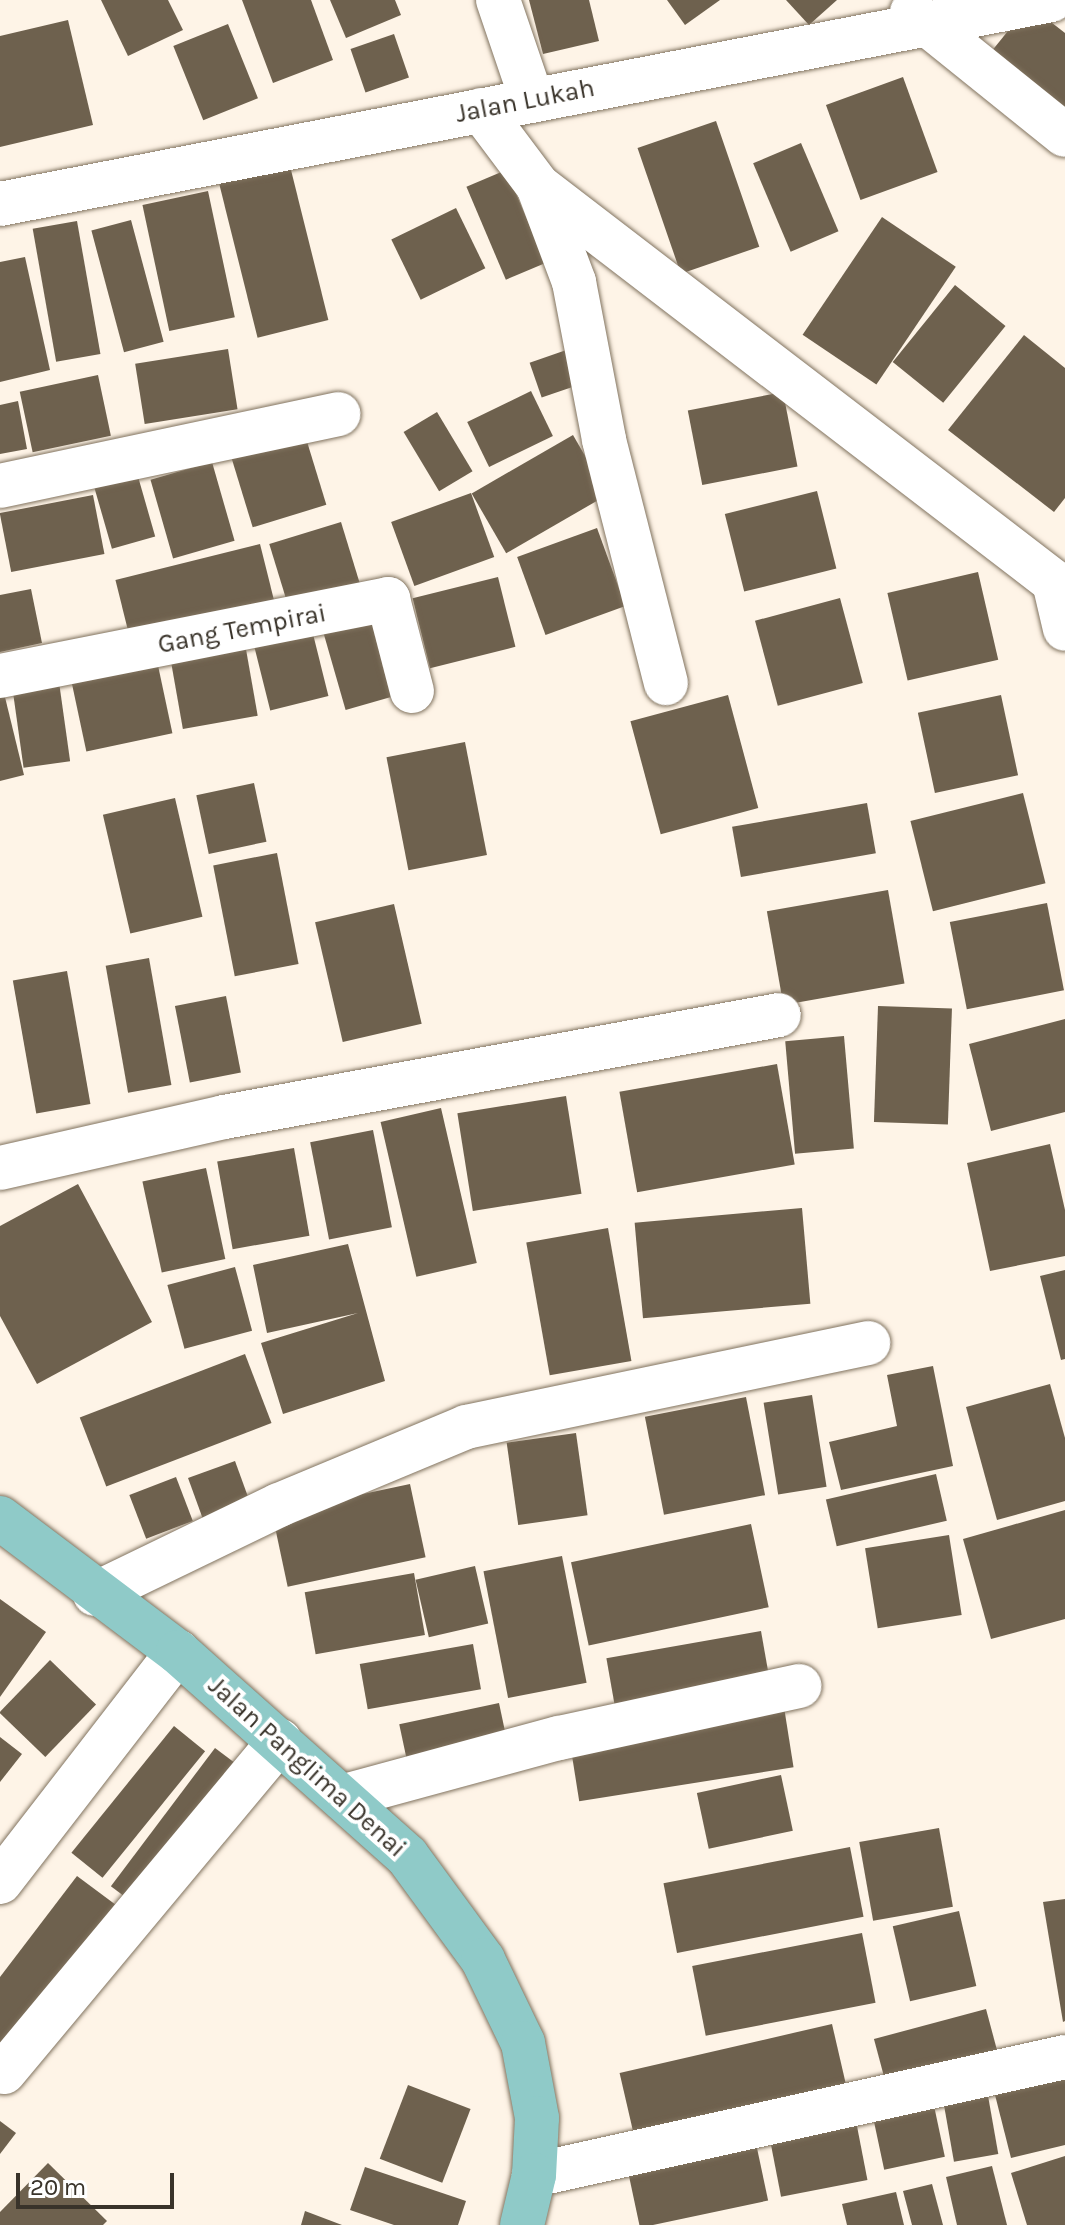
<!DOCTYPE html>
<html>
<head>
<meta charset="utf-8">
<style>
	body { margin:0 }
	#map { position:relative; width:1065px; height:2225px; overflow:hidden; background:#fef4e7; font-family:Karla,sans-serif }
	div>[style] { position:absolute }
	.building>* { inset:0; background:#6e614e; transform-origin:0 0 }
	.roads { filter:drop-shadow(0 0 2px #81735f) drop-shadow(0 0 2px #81735f) }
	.minor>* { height:44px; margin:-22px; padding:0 22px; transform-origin:22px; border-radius:22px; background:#fff }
	.primary>* { height:44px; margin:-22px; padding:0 22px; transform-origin:22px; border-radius:22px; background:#8fcac8 }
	span { translate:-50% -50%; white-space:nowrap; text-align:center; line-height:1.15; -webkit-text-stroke:8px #fff; paint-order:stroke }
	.street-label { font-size:26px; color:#39332a }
	.scale { position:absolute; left:16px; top:2173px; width:158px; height:36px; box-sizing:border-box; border:4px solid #39332a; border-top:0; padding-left:10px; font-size:24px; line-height:28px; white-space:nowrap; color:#39332a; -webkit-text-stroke:6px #fff; paint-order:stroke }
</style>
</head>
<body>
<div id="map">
	<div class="building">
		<div style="clip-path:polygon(101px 0,168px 0,183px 30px,128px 56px)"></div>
		<div style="clip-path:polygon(242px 0,311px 0,333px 60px,273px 83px)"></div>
		<div style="clip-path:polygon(330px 0,395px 0,401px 15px,346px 38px)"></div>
		<div style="clip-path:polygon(529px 0,589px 0,599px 41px,543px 54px)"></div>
		<div style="clip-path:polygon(667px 0,720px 0,685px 25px)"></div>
		<div style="clip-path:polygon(786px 0,837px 0,809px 25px)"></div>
		<div style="clip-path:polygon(1029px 5px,1065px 33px,1065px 110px,991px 52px)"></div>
		<div style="clip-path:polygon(68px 20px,93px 125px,0 147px,0 36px)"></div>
		<div style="left:228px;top:24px;width:80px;height:59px;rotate:68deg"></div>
		<div style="left:394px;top:34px;width:46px;height:46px;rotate:71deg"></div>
		<div style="left:903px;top:77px;width:101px;height:82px;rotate:70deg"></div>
		<div style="left:716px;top:121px;width:133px;height:83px;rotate:71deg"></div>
		<div style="left:801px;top:143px;width:96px;height:52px;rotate:67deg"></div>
		<div style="left:288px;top:158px;width:167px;height:73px;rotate:76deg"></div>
		<div style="left:506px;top:170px;width:101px;height:43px;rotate:67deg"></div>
		<div style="left:208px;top:191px;width:129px;height:67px;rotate:78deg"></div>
		<div style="left:456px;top:208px;width:67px;height:72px;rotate:64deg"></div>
		<div style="left:882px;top:217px;width:89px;height:142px;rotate:34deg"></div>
		<div style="left:131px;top:220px;width:126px;height:41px;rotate:75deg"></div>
		<div style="left:77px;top:221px;width:135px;height:45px;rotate:80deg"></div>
		<div style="clip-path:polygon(25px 257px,50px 370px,0 382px,0 262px)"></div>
		<div style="left:955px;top:285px;width:65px;height:99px;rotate:39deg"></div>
		<div style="clip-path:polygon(1024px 335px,1065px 368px,1065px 498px,1054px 512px,948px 430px)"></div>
		<div style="left:575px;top:347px;width:37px;height:48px;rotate:71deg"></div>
		<div style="left:228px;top:349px;width:61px;height:94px;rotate:81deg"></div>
		<div style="left:98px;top:375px;width:62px;height:80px;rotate:78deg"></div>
		<div style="left:531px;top:391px;width:50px;height:71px;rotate:64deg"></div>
		<div style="left:783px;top:392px;width:76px;height:97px;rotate:79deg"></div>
		<div style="clip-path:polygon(18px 401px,27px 449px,0 454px,0 405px)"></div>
		<div style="left:437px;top:412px;width:69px;height:39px;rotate:59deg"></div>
		<div style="left:305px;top:435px;width:73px;height:77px;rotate:73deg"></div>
		<div style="left:573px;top:435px;width:69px;height:117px;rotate:60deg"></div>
		<div style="left:212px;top:462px;width:82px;height:64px;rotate:74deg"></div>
		<div style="left:137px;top:473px;width:66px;height:45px;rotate:74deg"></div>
		<div style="left:817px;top:491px;width:80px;height:95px;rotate:76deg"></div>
		<div style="left:471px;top:493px;width:68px;height:85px;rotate:70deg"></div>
		<div style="left:93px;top:495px;width:60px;height:95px;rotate:79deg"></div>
		<div style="left:341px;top:522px;width:67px;height:75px;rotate:73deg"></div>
		<div style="left:597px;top:528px;width:83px;height:85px;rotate:70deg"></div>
		<div style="left:260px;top:544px;width:66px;height:149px;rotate:76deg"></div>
		<div style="left:978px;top:572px;width:90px;height:93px;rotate:77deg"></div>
		<div style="left:498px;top:577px;width:72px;height:88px;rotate:76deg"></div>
		<div style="clip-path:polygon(31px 589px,42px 643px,0 652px,0 595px)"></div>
		<div style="left:840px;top:598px;width:88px;height:88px;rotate:75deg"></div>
		<div style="left:380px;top:616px;width:81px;height:59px;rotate:74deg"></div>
		<div style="left:312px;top:630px;width:68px;height:60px;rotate:76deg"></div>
		<div style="left:244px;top:638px;width:79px;height:76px;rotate:80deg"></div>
		<div style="left:156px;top:656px;width:79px;height:88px;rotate:78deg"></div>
		<div style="left:59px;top:682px;width:80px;height:47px;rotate:82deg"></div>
		<div style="clip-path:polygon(3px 689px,24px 775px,0 781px,0 690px)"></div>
		<div style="left:728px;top:695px;width:117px;height:101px;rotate:75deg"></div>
		<div style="left:1001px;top:695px;width:82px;height:85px;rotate:78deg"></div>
		<div style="left:465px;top:742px;width:115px;height:80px;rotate:79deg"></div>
		<div style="left:254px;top:783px;width:60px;height:59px;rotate:78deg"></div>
		<div style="left:1023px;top:793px;width:93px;height:116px;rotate:76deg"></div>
		<div style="left:175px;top:798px;width:122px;height:74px;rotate:77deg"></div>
		<div style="left:867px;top:803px;width:51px;height:137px;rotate:80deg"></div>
		<div style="left:277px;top:853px;width:113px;height:65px;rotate:79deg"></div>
		<div style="left:888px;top:890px;width:95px;height:123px;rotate:80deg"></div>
		<div style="left:1047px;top:903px;width:89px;height:99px;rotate:79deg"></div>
		<div style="left:394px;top:904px;width:123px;height:81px;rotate:77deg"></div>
		<div style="left:149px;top:958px;width:129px;height:44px;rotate:80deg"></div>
		<div style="left:67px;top:971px;width:135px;height:55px;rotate:80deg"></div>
		<div style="left:226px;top:996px;width:78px;height:52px;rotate:79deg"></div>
		<div style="left:878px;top:1006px;width:74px;height:116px;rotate:2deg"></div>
		<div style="clip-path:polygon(1065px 1019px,1065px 1112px,991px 1131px,969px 1044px)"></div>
		<div style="left:844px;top:1036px;width:113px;height:59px;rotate:85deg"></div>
		<div style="left:777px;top:1064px;width:102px;height:160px;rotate:80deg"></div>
		<div style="left:566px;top:1096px;width:99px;height:110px;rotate:81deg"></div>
		<div style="left:441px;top:1108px;width:159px;height:62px;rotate:77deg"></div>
		<div style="left:373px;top:1130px;width:99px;height:64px;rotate:79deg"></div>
		<div style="clip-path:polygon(1050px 1144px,1065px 1210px,1065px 1256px,990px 1271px,967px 1163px)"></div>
		<div style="left:294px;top:1148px;width:89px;height:78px;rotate:80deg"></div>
		<div style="left:206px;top:1168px;width:93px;height:65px;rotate:78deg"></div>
		<div style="clip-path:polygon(78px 1184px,152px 1322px,37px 1384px,0 1316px,0 1226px)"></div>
		<div style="left:802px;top:1208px;width:96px;height:168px;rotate:85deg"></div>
		<div style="left:608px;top:1228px;width:135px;height:83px;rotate:80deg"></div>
		<div style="clip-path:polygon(348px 1244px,385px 1381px,283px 1414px,261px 1343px,358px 1313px,267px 1333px,253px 1265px)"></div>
		<div style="left:235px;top:1267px;width:66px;height:70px;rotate:75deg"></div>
		<div style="clip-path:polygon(1065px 1270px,1065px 1359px,1061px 1360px,1040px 1276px)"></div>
		<div style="left:245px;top:1354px;width:74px;height:177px;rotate:69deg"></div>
		<div style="clip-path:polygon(933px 1366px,953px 1466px,841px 1490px,829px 1442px,897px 1426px,887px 1375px)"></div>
		<div style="clip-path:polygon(1050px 1384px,1065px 1438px,1065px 1501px,997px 1520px,966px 1407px)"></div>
		<div style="left:812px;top:1395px;width:93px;height:49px;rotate:81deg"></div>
		<div style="left:746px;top:1397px;width:100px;height:103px;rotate:79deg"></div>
		<div style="left:576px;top:1433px;width:83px;height:70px;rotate:82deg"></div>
		<div style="left:235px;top:1461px;width:47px;height:50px;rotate:70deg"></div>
		<div style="left:936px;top:1474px;width:48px;height:113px;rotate:77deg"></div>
		<div style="left:176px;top:1477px;width:47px;height:50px;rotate:69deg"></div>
		<div style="left:410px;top:1484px;width:75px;height:141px;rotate:78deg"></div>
		<div style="clip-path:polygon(1065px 1510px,1065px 1619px,991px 1639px,963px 1539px)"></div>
		<div style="left:751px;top:1524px;width:85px;height:184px;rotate:78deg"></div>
		<div style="left:949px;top:1535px;width:81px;height:85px;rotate:81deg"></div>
		<div style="left:562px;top:1556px;width:129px;height:80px;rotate:79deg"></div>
		<div style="left:475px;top:1566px;width:59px;height:61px;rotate:77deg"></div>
		<div style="left:414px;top:1573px;width:63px;height:111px;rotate:80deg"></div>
		<div style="clip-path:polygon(0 1599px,46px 1632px,0 1697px)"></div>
		<div style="left:761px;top:1631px;width:59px;height:157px;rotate:80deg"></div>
		<div style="left:473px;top:1644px;width:46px;height:115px;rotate:80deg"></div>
		<div style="left:50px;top:1660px;width:64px;height:73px;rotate:44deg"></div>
		<div style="left:499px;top:1703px;width:39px;height:102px;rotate:78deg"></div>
		<div style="left:784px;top:1707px;width:61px;height:217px;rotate:81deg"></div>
		<div style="left:174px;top:1726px;width:40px;height:163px;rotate:39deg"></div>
		<div style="clip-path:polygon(0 1737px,22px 1754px,0 1782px)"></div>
		<div style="left:215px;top:1748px;width:35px;height:173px;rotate:37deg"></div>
		<div style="left:781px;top:1775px;width:57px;height:86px;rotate:78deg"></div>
		<div style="left:939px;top:1828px;width:80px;height:81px;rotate:80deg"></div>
		<div style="left:850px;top:1847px;width:71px;height:190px;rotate:79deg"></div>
		<div style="clip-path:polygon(77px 1876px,116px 1905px,0 2043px,0 1977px)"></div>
		<div style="clip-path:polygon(1065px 1899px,1065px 2021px,1063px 2022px,1043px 1902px)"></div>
		<div style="left:959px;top:1911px;width:77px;height:68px;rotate:77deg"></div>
		<div style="left:862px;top:1933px;width:71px;height:173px;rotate:79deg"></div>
		<div style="left:986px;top:2009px;width:53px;height:116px;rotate:75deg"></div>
		<div style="left:832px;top:2024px;width:69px;height:218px;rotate:77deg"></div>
		<div style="clip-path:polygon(1065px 2073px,1065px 2145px,1011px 2158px,994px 2091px)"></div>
		<div style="left:408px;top:2085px;width:67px;height:79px;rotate:21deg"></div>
		<div style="left:987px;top:2090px;width:65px;height:45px;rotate:80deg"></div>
		<div style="left:933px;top:2101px;width:57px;height:62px;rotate:78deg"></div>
		<div style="clip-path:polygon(0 2121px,16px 2133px,0 2154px)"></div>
		<div style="left:856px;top:2121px;width:60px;height:88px;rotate:79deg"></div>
		<div style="left:754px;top:2134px;width:68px;height:131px;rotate:78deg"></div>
		<div style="clip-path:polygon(1065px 2156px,1065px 2225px,1027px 2225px,1011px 2173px)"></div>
		<div style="clip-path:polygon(48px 2163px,107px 2221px,103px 2225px,0 2225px,0 2212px)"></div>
		<div style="clip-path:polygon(992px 2166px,1007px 2225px,957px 2225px,946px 2177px)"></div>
		<div style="clip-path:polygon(365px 2167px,466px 2201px,458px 2225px,394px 2225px,350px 2210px)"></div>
		<div style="clip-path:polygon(932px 2184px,943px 2225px,912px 2225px,903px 2191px)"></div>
		<div style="clip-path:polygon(896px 2192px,904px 2225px,847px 2225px,842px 2204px)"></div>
		<div style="clip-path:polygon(305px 2211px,342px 2225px,301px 2225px)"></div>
	</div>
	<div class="roads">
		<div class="minor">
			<div style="left:498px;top:0;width:106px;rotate:71.2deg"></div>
			<div style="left:912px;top:12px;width:196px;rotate:38.8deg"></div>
			<div style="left:481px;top:110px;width:95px;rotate:53.1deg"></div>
			<div style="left:538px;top:186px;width:650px;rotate:37.5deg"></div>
			<div style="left:1054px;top:582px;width:48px;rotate:76.8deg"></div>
			<div style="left:538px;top:186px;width:103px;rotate:69.4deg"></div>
			<div style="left:574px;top:282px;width:161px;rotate:79.2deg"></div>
			<div style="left:604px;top:440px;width:251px;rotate:75.7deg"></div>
			<div style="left:0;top:204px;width:1071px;rotate:-10.98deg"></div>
			<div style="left:0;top:486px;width:346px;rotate:-12deg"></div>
			<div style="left:0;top:676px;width:396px;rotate:-11.2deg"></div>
			<div style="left:388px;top:599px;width:95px;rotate:75.4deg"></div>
			<div style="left:0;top:1168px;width:230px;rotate:-12.8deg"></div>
			<div style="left:224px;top:1117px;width:564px;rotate:-10.41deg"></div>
			<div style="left:95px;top:1594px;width:204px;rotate:-25.8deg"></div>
			<div style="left:279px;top:1505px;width:203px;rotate:-22.6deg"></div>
			<div style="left:466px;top:1427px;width:411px;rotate:-11.8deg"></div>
			<div style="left:345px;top:1796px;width:222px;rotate:-15.2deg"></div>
			<div style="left:559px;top:1738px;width:246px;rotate:-12.2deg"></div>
			<div style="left:0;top:1882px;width:291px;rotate:-52.3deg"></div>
			<div style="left:4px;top:2072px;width:431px;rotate:-50.2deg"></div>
			<div style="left:534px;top:2175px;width:544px;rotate:-12.53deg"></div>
		</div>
		<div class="primary">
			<div style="left:0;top:1518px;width:223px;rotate:37deg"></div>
			<div style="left:178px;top:1652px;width:307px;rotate:41.7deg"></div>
			<div style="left:407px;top:1856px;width:129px;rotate:53.8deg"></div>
			<div style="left:483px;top:1960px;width:92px;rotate:64.3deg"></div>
			<div style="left:523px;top:2043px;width:76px;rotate:79.4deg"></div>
			<div style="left:537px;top:2118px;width:57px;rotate:93deg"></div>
			<div style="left:534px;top:2175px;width:51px;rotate:103.5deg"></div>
		</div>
	</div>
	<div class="street-label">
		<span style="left:525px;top:101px;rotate:-11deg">Jalan Lukah</span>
		<span style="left:242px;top:629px;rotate:-11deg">Gang Tempirai</span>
		<span style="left:307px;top:1767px;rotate:42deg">Jalan Panglima Denai</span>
	</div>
	<div class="scale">20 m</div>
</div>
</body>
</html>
